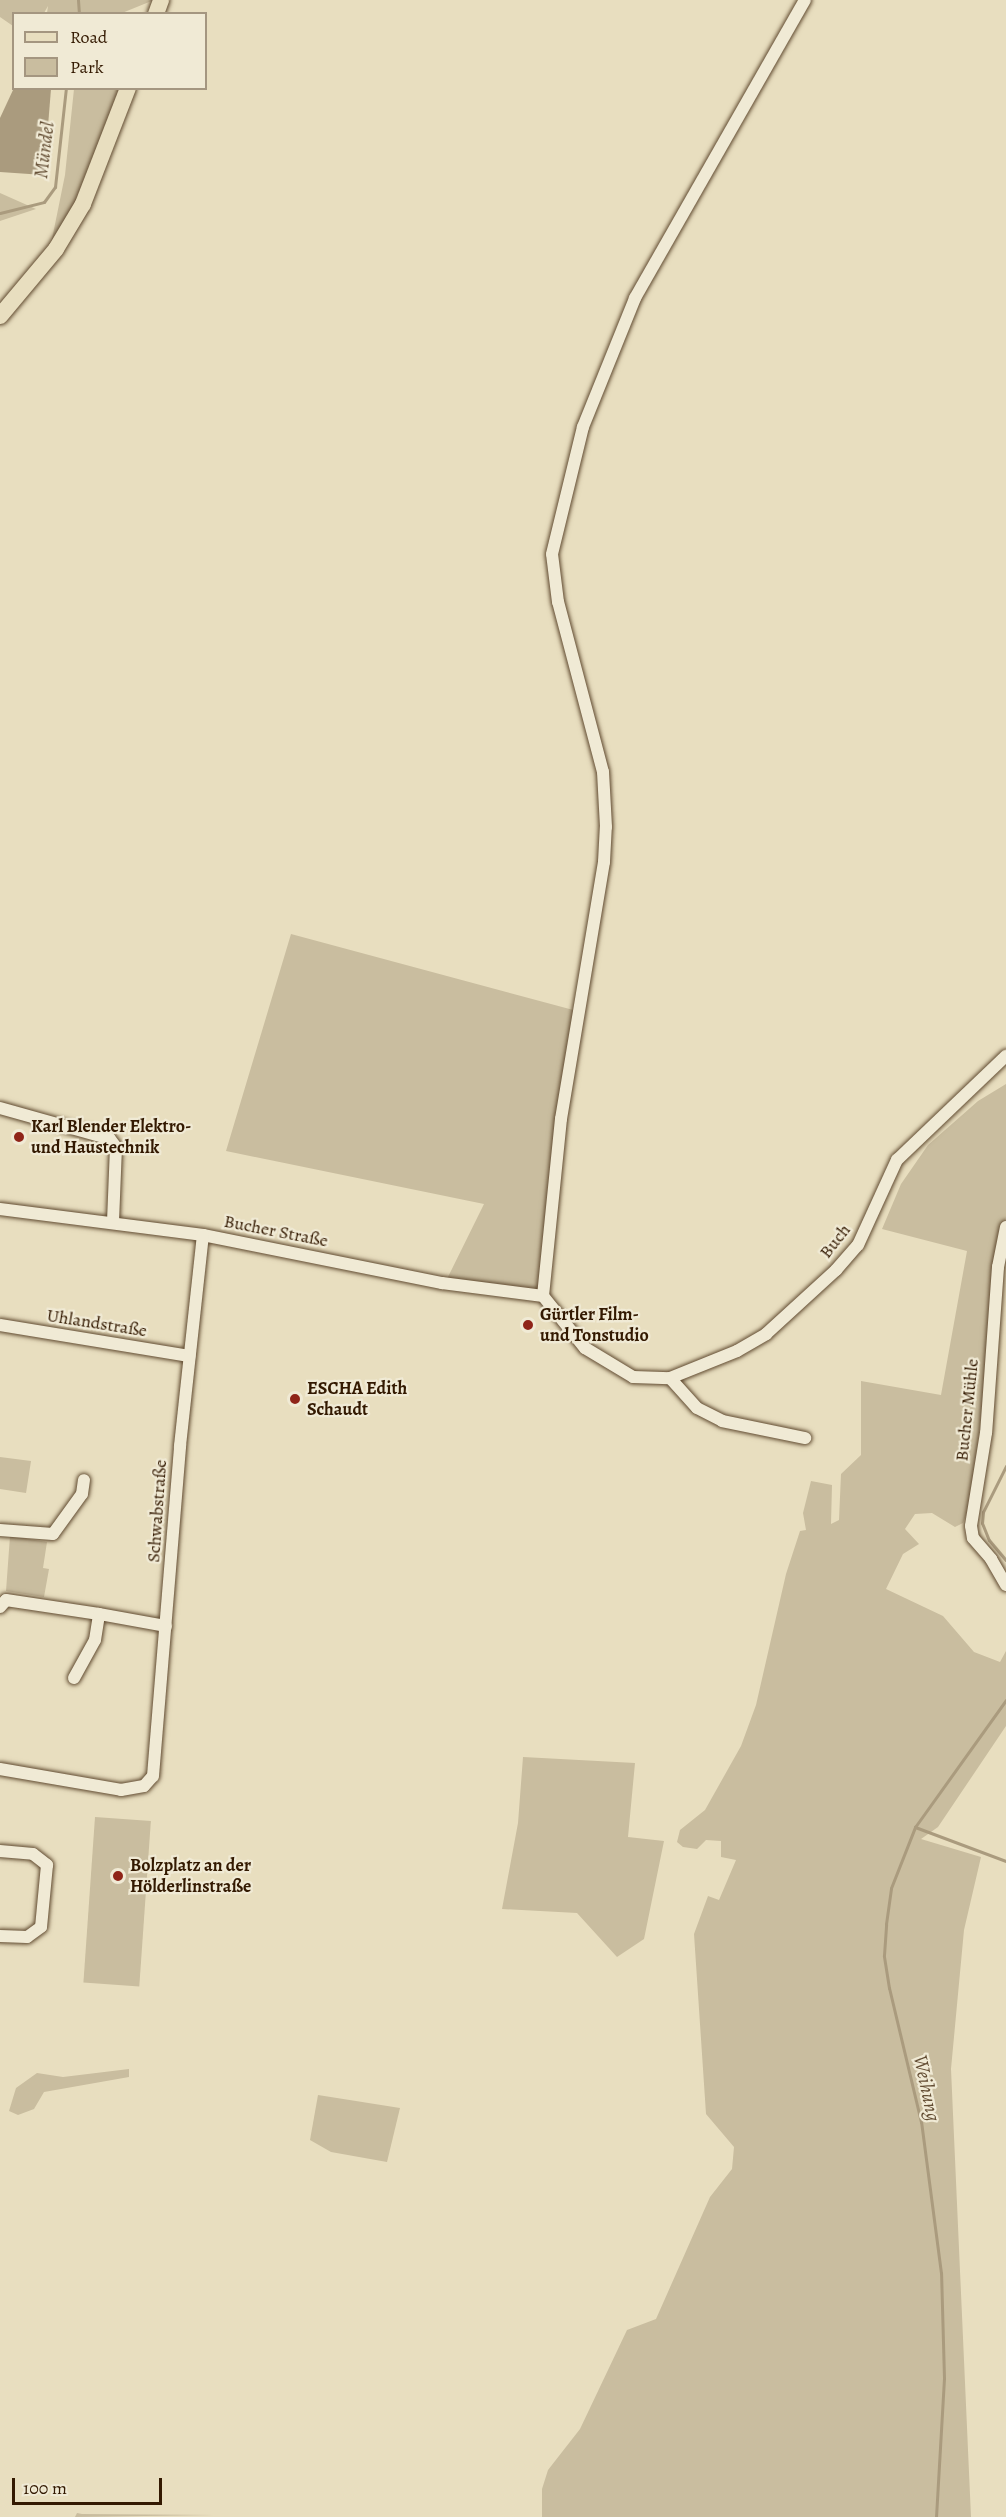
<!DOCTYPE html>
<html>
<head>
<meta charset="utf-8">
<style>
	body { margin:0 }
	#map { position:relative; width:1006px; height:2517px; overflow:hidden; background:#e8debf; font-family:Alegreya,serif }
	div>[style] { position:absolute }
	.green>* { inset:0; background:#c9bd9f; transform-origin:0 0 }
	.water>* { inset:0; background:#aa9b7e }
	.stream>* { height:3px; margin:-1.5px; padding:0 1.5px; transform-origin:1.5px; border-radius:1.5px; background:#aa9b7e }
	.roads { filter:drop-shadow(0 0 2px #604a30) drop-shadow(0 0 2px #604a30) }
	.minor>* { height:12px; margin:-6px; padding:0 6px; transform-origin:6px; border-radius:6px; background:#f0ead5 }
	.major>* { height:16px; margin:-8px; padding:0 8px; transform-origin:8px; border-radius:8px; background:#e8debf }
	.dots>* { width:16px; height:16px; translate:-50% -50%; box-sizing:border-box; border:3px solid #f0ead5; border-radius:50% }
	span { translate:-50% -50%; white-space:nowrap; text-align:center; line-height:1.15; -webkit-text-stroke:4.5px #f0ead5; paint-order:stroke }
	.poi-label { font-size:18px; color:#331901; font-weight:700 }
	.left { translate:0 -50%; text-align:left }
	.street-label { font-size:18px; color:#331901 }
	.water-label { font-size:20px; color:#634d33; font-style:italic }
	.legend { position:absolute; left:12px; top:12px; width:195px; height:78px; box-sizing:border-box; background:#f0ead5; border:2px solid #a49680; margin:0; padding:8px 10px; list-style:none; font-size:18px; color:#331901 }
	.legend li { display:flex; align-items:center; gap:12px; height:30px }
	.legend b { width:30px; border:2px solid #a49680 }
	.scale { position:absolute; left:12px; top:2478px; width:150px; height:27px; box-sizing:border-box; border:3px solid #331901; border-top:0; padding-left:8px; font-size:18px; line-height:21px; white-space:nowrap; color:#331901; -webkit-text-stroke:4px #f0ead5; paint-order:stroke }
</style>
</head>
<body>
<div id="map">
	<div class="green">
		<div style="clip-path:polygon(0 0,154px 0,122px 13px,47px 13px,48px 6px,44px 13px,14px 14px,13px 26px,0 17px)"></div>
		<div style="clip-path:polygon(74px 89px,121px 89px,83px 192px,51px 244px,65px 175px)"></div>
		<div style="clip-path:polygon(0 193px,36px 209px,0 221px)"></div>
		<div style="clip-path:polygon(291px 934px,577px 1011px,541px 1290px,446px 1281px,484px 1204px,226px 1151px)"></div>
		<div style="clip-path:polygon(1006px 1084px,1006px 1218px,1000px 1238px,972px 1499px,963px 1523px,955px 1527px,932px 1513px,915px 1514px,905px 1529px,919px 1544px,903px 1554px,886px 1589px,943px 1616px,974px 1652px,1000px 1662px,1006px 1651px,1006px 1726px,938px 1827px,921px 1839px,981px 1857px,964px 1930px,951px 2069px,971px 2517px,542px 2517px,542px 2489px,548px 2470px,580px 2429px,627px 2330px,656px 2319px,710px 2197px,732px 2169px,734px 2147px,706px 2114px,694px 1934px,708px 1896px,719px 1900px,736px 1860px,721px 1857px,721px 1841px,706px 1840px,697px 1849px,683px 1847px,677px 1842px,680px 1830px,705px 1810px,741px 1746px,756px 1705px,786px 1574px,800px 1531px,806px 1530px,803px 1513px,811px 1481px,832px 1485px,831px 1524px,839px 1520px,841px 1474px,861px 1455px,861px 1381px,941px 1395px,967px 1251px,882px 1229px,901px 1184px,928px 1145px,978px 1101px)"></div>
		<div style="clip-path:polygon(0 1457px,31px 1461px,26px 1493px,0 1489px)"></div>
		<div style="clip-path:polygon(10px 1536px,47px 1542px,43px 1568px,49px 1569px,44px 1597px,6px 1591px)"></div>
		<div style="clip-path:polygon(523px 1757px,635px 1763px,628px 1837px,664px 1841px,644px 1939px,617px 1957px,577px 1913px,502px 1909px,518px 1823px)"></div>
		<div style="left:95px;top:1817px;width:56px;height:166px;rotate:4deg"></div>
		<div style="clip-path:polygon(129px 2069px,129px 2077px,44px 2092px,34px 2109px,18px 2115px,9px 2111px,16px 2088px,37px 2073px,63px 2077px)"></div>
		<div style="clip-path:polygon(318px 2095px,400px 2108px,387px 2162px,331px 2152px,310px 2140px)"></div>
		<div style="clip-path:polygon(77px 2513px,82px 2514px,215px 2515px,75px 2517px)"></div>
	</div>
	<div class="water">
		<div style="clip-path:polygon(51px 89px,44px 175px,0 172px,0 118px,13px 90px)"></div>
	</div>
	<div class="stream">
		<div style="left:78px;top:0;width:14px;rotate:86deg"></div>
		<div style="left:0;top:213px;width:45px;rotate:-14deg"></div>
		<div style="left:44px;top:202px;width:19px;rotate:-54deg"></div>
		<div style="left:55px;top:187px;width:100px;rotate:-83.7deg"></div>
		<div style="left:1006px;top:1466px;width:51px;rotate:116.6deg"></div>
		<div style="left:983px;top:1512px;width:11px;rotate:95deg"></div>
		<div style="left:982px;top:1523px;width:18px;rotate:68deg"></div>
		<div style="left:989px;top:1540px;width:26px;rotate:50deg"></div>
		<div style="left:915px;top:1827px;width:97px;rotate:20.5deg"></div>
		<div style="left:936px;top:2517px;width:139px;rotate:-86.7deg"></div>
		<div style="left:944px;top:2378px;width:105px;rotate:-91.6deg"></div>
		<div style="left:941px;top:2273px;width:152px;rotate:-97.5deg"></div>
		<div style="left:921px;top:2122px;width:138px;rotate:-103.4deg"></div>
		<div style="left:889px;top:1988px;width:33px;rotate:-99deg"></div>
		<div style="left:884px;top:1955px;width:31px;rotate:-86deg"></div>
		<div style="left:886px;top:1924px;width:36px;rotate:-82deg"></div>
		<div style="left:891px;top:1888px;width:66px;rotate:-68.5deg"></div>
		<div style="left:915px;top:1827px;width:156px;rotate:-54.4deg"></div>
	</div>
	<div class="roads">
		<div class="minor">
			<div style="left:0;top:1108px;width:114px;rotate:15.7deg"></div>
			<div style="left:110px;top:1139px;width:10px;rotate:53deg"></div>
			<div style="left:116px;top:1147px;width:76px;rotate:92.3deg"></div>
			<div style="left:0;top:1209px;width:205px;rotate:7.3deg"></div>
			<div style="left:203px;top:1235px;width:244px;rotate:11.4deg"></div>
			<div style="left:442px;top:1283px;width:102px;rotate:7.3deg"></div>
			<div style="left:1006px;top:1227px;width:41px;rotate:101.3deg"></div>
			<div style="left:998px;top:1267px;width:166px;rotate:94.1deg"></div>
			<div style="left:986px;top:1433px;width:94px;rotate:99.2deg"></div>
			<div style="left:971px;top:1526px;width:12px;rotate:81deg"></div>
			<div style="left:973px;top:1538px;width:28px;rotate:49deg"></div>
			<div style="left:991px;top:1559px;width:30px;rotate:60deg"></div>
			<div style="left:543px;top:1296px;width:178px;rotate:-84.2deg"></div>
			<div style="left:561px;top:1119px;width:261px;rotate:-80.5deg"></div>
			<div style="left:604px;top:862px;width:35px;rotate:-87deg"></div>
			<div style="left:606px;top:827px;width:55px;rotate:-93.1deg"></div>
			<div style="left:603px;top:772px;width:176px;rotate:-104.8deg"></div>
			<div style="left:558px;top:602px;width:48px;rotate:-97.1deg"></div>
			<div style="left:552px;top:554px;width:131px;rotate:-76.3deg"></div>
			<div style="left:583px;top:427px;width:139px;rotate:-68deg"></div>
			<div style="left:635px;top:298px;width:343px;rotate:-60.3deg"></div>
			<div style="left:543px;top:1296px;width:67px;rotate:51.1deg"></div>
			<div style="left:585px;top:1348px;width:56px;rotate:31.1deg"></div>
			<div style="left:633px;top:1377px;width:37px;rotate:2deg"></div>
			<div style="left:670px;top:1378px;width:72px;rotate:-21.9deg"></div>
			<div style="left:737px;top:1351px;width:34px;rotate:-30deg"></div>
			<div style="left:766px;top:1334px;width:95px;rotate:-42.4deg"></div>
			<div style="left:836px;top:1270px;width:33px;rotate:-49deg"></div>
			<div style="left:858px;top:1245px;width:94px;rotate:-65.4deg"></div>
			<div style="left:897px;top:1160px;width:151px;rotate:-43.7deg"></div>
			<div style="left:0;top:1325px;width:192px;rotate:9.3deg"></div>
			<div style="left:670px;top:1378px;width:40px;rotate:48deg"></div>
			<div style="left:697px;top:1408px;width:28px;rotate:27deg"></div>
			<div style="left:722px;top:1421px;width:85px;rotate:11.6deg"></div>
			<div style="left:0;top:1530px;width:53px;rotate:4.3deg"></div>
			<div style="left:53px;top:1534px;width:49px;rotate:-54.1deg"></div>
			<div style="left:82px;top:1494px;width:14px;rotate:-82deg"></div>
			<div style="left:0;top:1607px;width:9px;rotate:-49deg"></div>
			<div style="left:6px;top:1600px;width:94px;rotate:8.6deg"></div>
			<div style="left:74px;top:1678px;width:43px;rotate:-61.1deg"></div>
			<div style="left:95px;top:1640px;width:26px;rotate:-81deg"></div>
			<div style="left:99px;top:1614px;width:68px;rotate:10.2deg"></div>
			<div style="left:0;top:1769px;width:123px;rotate:9.8deg"></div>
			<div style="left:121px;top:1790px;width:23px;rotate:-10deg"></div>
			<div style="left:144px;top:1786px;width:13px;rotate:-48deg"></div>
			<div style="left:153px;top:1776px;width:331px;rotate:-85.3deg"></div>
			<div style="left:180px;top:1446px;width:212px;rotate:-83.8deg"></div>
			<div style="left:0;top:1851px;width:33px;rotate:5deg"></div>
			<div style="left:33px;top:1854px;width:18px;rotate:38deg"></div>
			<div style="left:47px;top:1865px;width:62px;rotate:95.5deg"></div>
			<div style="left:41px;top:1927px;width:17px;rotate:144deg"></div>
			<div style="left:27px;top:1937px;width:27px;rotate:-178deg"></div>
		</div>
		<div class="major">
			<div style="left:156px;top:14px;width:15px;rotate:-70deg"></div>
			<div style="left:0;top:316px;width:87px;rotate:-50.1deg"></div>
			<div style="left:56px;top:249px;width:52px;rotate:-59deg"></div>
			<div style="left:83px;top:204px;width:124px;rotate:-68.8deg"></div>
		</div>
	</div>
	<div class="dots">
		<div style="left:19px;top:1137px;background:#8f2418"></div>
		<div style="left:528px;top:1325px;background:#8f2418"></div>
		<div style="left:295px;top:1399px;background:#8f2418"></div>
		<div style="left:118px;top:1876px;background:#8f2418"></div>
	</div>
	<div class="poi-label">
		<span class="left" style="left:31px;top:1137px">Karl Blender Elektro-<br>und Haustechnik</span>
		<span class="left" style="left:540px;top:1325px">Gürtler Film-<br>und Tonstudio</span>
		<span class="left" style="left:307px;top:1399px">ESCHA Edith<br>Schaudt</span>
		<span class="left" style="left:130px;top:1876px">Bolzplatz an der<br>Hölderlinstraße</span>
	</div>
	<div class="street-label">
		<span style="left:276px;top:1231px;rotate:11deg">Bucher Straße</span>
		<span style="left:835px;top:1241px;rotate:-52deg">Buch</span>
		<span style="left:97px;top:1323px;rotate:9deg">Uhlandstraße</span>
		<span style="left:967px;top:1410px;rotate:-84deg">Bucher Mühle</span>
		<span style="left:157px;top:1511px;rotate:-86deg">Schwabstraße</span>
	</div>
	<div class="water-label">
		<span style="left:44px;top:150px;rotate:-83deg">Mündel</span>
		<span style="left:927px;top:2088px;rotate:78deg">Weihung</span>
	</div>
	<ul class="legend">
	<li><b style="height:8px;background:#e8debf"></b>Road</li>
	<li><b style="height:16px;background:#c9bd9f"></b>Park</li>
	</ul>
	<div class="scale">100 m</div>
</div>
</body>
</html>
